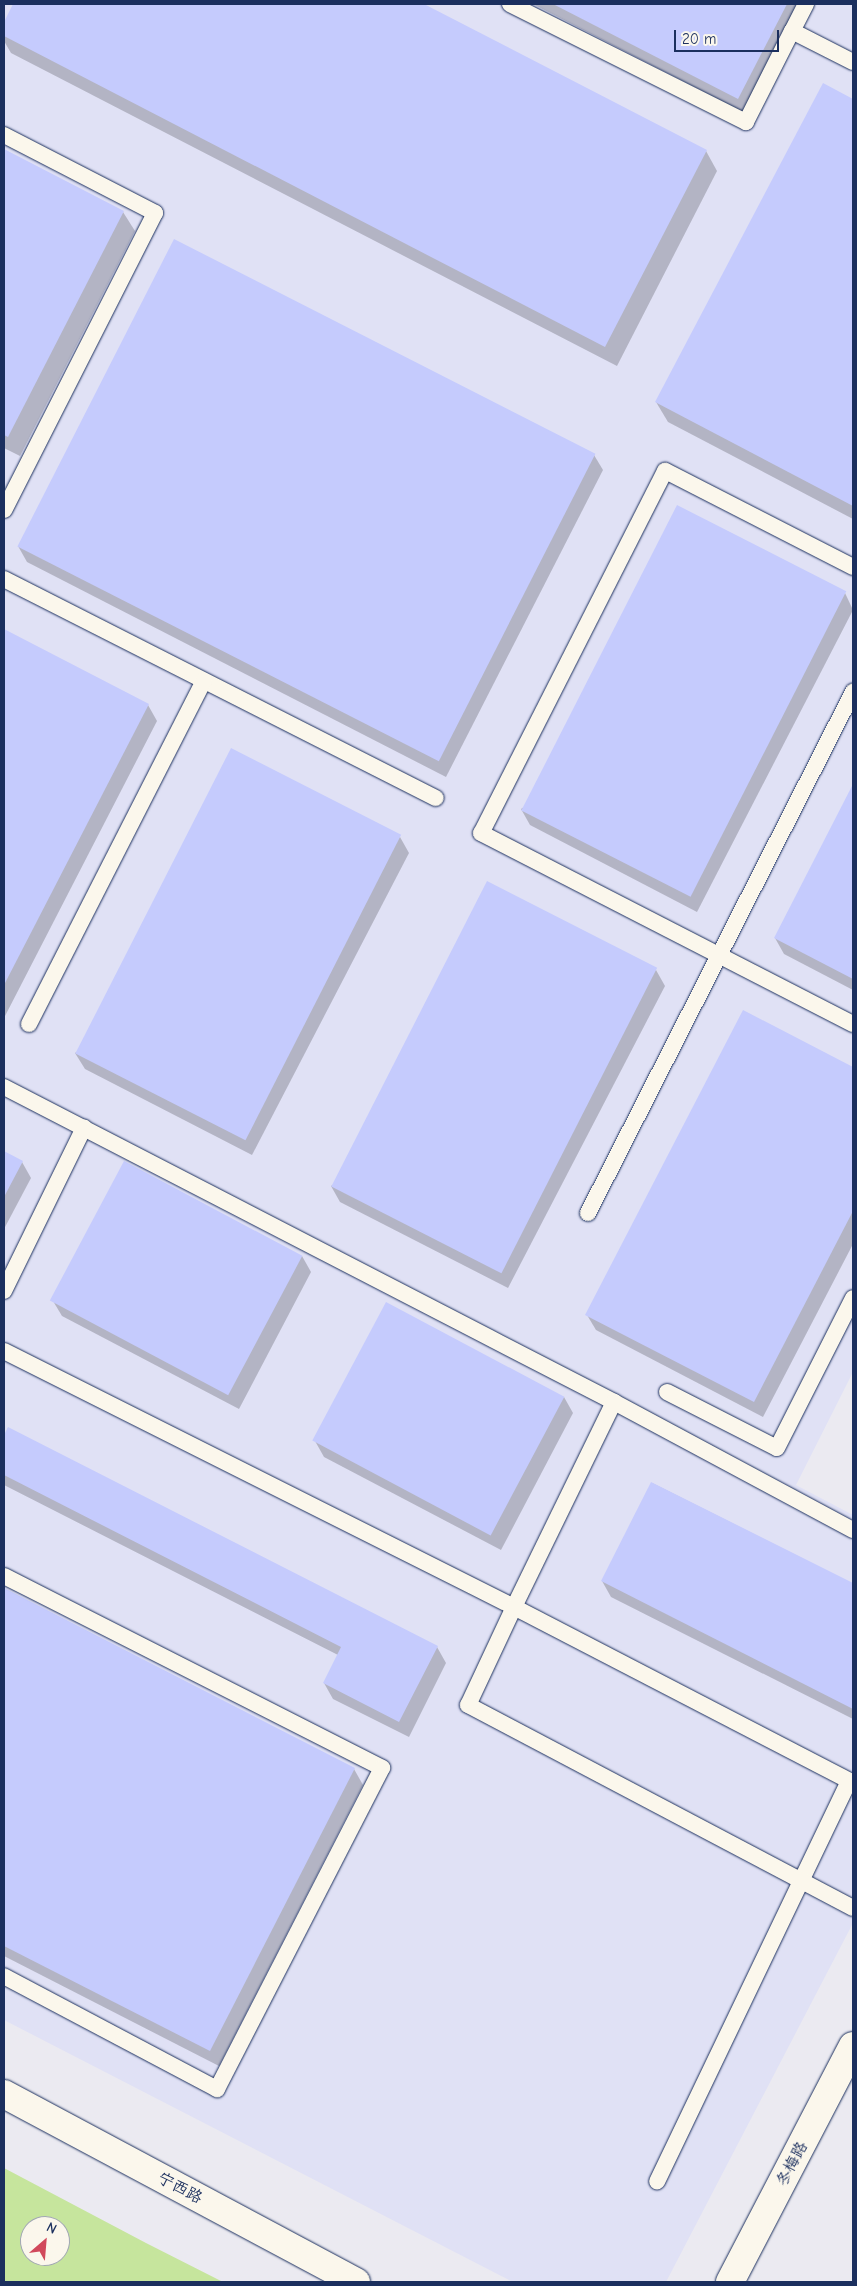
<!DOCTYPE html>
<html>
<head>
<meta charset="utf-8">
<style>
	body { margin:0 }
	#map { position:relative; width:857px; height:2286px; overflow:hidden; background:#ebeaf1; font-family:"Comic Neue","LXGW WenKai TC",sans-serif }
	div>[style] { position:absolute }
	.built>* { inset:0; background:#e0e1f5 }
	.green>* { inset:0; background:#c6e59d }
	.shadow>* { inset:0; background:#0003 }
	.building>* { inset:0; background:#c5cbfd; transform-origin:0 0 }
	.roads { filter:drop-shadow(0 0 1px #1b2f5e) drop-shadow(0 0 1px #1b2f5e) }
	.lane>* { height:16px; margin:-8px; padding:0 8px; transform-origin:8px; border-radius:8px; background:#fbf7ec }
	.secondary>* { height:28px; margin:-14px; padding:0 14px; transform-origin:14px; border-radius:14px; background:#fbf7ec }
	span { translate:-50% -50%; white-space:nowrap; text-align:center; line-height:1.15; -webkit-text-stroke:4px #fbf7ec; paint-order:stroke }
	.street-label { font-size:16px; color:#1b2f5e }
	.frame { position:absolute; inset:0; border:5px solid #1b2f5e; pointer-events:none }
	.north { position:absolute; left:20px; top:2216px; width:50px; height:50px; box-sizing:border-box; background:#fbf7ec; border:1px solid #a1a7b3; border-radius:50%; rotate:27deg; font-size:14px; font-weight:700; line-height:20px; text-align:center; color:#1b2f5e }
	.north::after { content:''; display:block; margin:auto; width:18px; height:22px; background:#d1495b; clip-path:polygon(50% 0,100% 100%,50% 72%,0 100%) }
	.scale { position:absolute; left:674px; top:30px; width:105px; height:22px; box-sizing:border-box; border:2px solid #1b2f5e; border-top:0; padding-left:6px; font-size:15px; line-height:18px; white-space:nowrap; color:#1b2f5e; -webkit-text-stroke:4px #fbf7ec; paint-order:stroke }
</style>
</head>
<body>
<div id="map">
	<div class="built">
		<div style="clip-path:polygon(4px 4px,853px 4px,853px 1372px,796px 1485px,853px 1515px,853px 1923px,666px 2282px,513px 2282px,4px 2020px)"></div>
	</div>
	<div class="green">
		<div style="clip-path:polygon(evenodd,4px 2168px,146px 2243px,223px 2282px,4px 2282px,4px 2168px,30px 2226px,60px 2226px,60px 2256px,30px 2256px,30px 2226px)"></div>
	</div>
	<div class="shadow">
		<div style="clip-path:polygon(15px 4px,421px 4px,706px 151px,717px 171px,617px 366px,11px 53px,4px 41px,4px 25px)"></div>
		<div style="clip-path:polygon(533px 4px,804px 4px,747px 114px)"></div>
		<div style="clip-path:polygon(824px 85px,853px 100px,853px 519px,668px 422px,656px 402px)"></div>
		<div style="clip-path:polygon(4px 150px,123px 212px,135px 231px,20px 456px,4px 448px)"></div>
		<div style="clip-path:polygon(594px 455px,603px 470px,446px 777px,27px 562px,18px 546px)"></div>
		<div style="clip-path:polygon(845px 593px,853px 610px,697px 912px,530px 825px,521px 809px)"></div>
		<div style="clip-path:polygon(4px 631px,148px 705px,157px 721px,4px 1018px)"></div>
		<div style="clip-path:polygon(853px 787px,853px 990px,784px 954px,775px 938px)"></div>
		<div style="clip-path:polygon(400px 837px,409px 853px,252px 1155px,85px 1069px,75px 1053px)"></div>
		<div style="clip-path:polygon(656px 970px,665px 986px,508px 1288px,340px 1202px,331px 1186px)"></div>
		<div style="clip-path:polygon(743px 1012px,853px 1069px,853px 1244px,763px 1417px,596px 1330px,587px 1315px)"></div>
		<div style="clip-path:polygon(4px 1153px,22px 1162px,31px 1178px,4px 1229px)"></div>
		<div style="clip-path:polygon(302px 1256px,311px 1272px,239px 1409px,62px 1316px,53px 1301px)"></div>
		<div style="clip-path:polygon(564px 1397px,573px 1413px,501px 1550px,324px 1457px,315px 1441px)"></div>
		<div style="clip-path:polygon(8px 1428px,437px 1647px,446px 1663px,409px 1737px,333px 1699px,324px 1683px,338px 1655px,4px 1485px,4px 1438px)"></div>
		<div style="clip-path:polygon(652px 1483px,853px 1584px,853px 1719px,611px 1597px,602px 1581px)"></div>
		<div style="clip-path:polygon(4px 1589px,354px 1769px,363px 1785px,219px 2066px,4px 1956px)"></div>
	</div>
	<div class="building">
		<div style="clip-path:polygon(13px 4px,424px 4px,707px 150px,605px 347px,4px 36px,4px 22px)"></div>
		<div style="clip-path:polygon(553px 4px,787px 4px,738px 99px)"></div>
		<div style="clip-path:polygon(823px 83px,853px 99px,853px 506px,655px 402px)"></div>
		<div style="clip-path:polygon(4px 149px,124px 211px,8px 437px,4px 435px)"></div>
		<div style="left:174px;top:239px;width:473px;height:345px;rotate:27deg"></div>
		<div style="left:677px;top:505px;width:190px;height:343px;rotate:27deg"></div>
		<div style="clip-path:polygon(4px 629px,149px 704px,4px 985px)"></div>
		<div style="left:231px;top:748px;width:191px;height:343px;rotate:27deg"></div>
		<div style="clip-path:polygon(853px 784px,853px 979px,774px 938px)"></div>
		<div style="left:487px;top:881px;width:191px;height:343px;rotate:27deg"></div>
		<div style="clip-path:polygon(743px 1010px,853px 1067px,853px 1211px,754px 1402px,585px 1315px)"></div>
		<div style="clip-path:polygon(4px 1151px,23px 1161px,4px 1197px)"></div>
		<div style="left:124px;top:1161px;width:202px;height:158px;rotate:28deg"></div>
		<div style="left:386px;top:1302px;width:202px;height:157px;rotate:28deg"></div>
		<div style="clip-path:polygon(8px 1427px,438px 1646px,399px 1722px,323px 1683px,341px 1647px,4px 1475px,4px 1435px)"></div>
		<div style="clip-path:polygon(651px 1482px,853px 1583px,853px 1709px,601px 1581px)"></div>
		<div style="clip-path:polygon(4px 1588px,355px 1768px,210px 2051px,4px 1946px)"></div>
	</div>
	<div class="roads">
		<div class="lane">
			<div style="left:510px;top:4px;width:264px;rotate:26.6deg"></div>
			<div style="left:746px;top:122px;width:102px;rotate:-63.2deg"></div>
			<div style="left:806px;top:4px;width:30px;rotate:117deg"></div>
			<div style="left:792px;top:31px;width:68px;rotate:26.9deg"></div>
			<div style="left:4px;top:135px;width:170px;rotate:27.3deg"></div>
			<div style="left:155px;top:213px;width:333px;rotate:116.9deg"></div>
			<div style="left:853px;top:567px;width:211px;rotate:-152.9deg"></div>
			<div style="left:665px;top:471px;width:406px;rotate:116.9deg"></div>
			<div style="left:481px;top:833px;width:418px;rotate:27.2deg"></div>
			<div style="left:4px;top:579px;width:484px;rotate:26.9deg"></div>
			<div style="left:29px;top:1024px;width:385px;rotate:-63deg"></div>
			<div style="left:4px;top:1087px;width:687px;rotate:27.31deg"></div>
			<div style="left:614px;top:1402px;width:228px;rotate:116deg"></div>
			<div style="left:514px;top:1607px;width:377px;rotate:27.4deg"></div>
			<div style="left:849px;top:1781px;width:444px;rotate:115.6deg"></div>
			<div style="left:588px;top:1213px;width:585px;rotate:-63.04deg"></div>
			<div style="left:4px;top:1291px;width:182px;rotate:-63.9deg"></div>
			<div style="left:4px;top:1351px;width:571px;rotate:26.65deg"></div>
			<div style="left:514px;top:1607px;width:108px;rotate:115.1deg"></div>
			<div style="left:468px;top:1705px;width:435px;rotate:27.8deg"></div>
			<div style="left:667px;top:1392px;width:123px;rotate:27deg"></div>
			<div style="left:777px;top:1448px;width:168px;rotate:-63.1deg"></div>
			<div style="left:614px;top:1402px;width:271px;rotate:28.2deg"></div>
			<div style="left:4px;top:1576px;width:424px;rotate:26.9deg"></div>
			<div style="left:382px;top:1768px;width:361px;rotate:117.2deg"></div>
			<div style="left:217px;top:2089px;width:241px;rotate:-152.1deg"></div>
		</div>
		<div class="secondary">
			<div style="left:4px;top:2094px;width:399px;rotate:28.1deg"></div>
			<div style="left:730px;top:2282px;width:266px;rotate:-62.5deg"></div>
		</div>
	</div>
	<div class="street-label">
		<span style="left:792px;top:2164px;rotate:-62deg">冬梅路</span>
		<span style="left:180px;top:2188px;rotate:28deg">宁西路</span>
	</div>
	<div class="frame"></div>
	<div class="north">N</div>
	<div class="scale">20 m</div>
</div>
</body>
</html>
